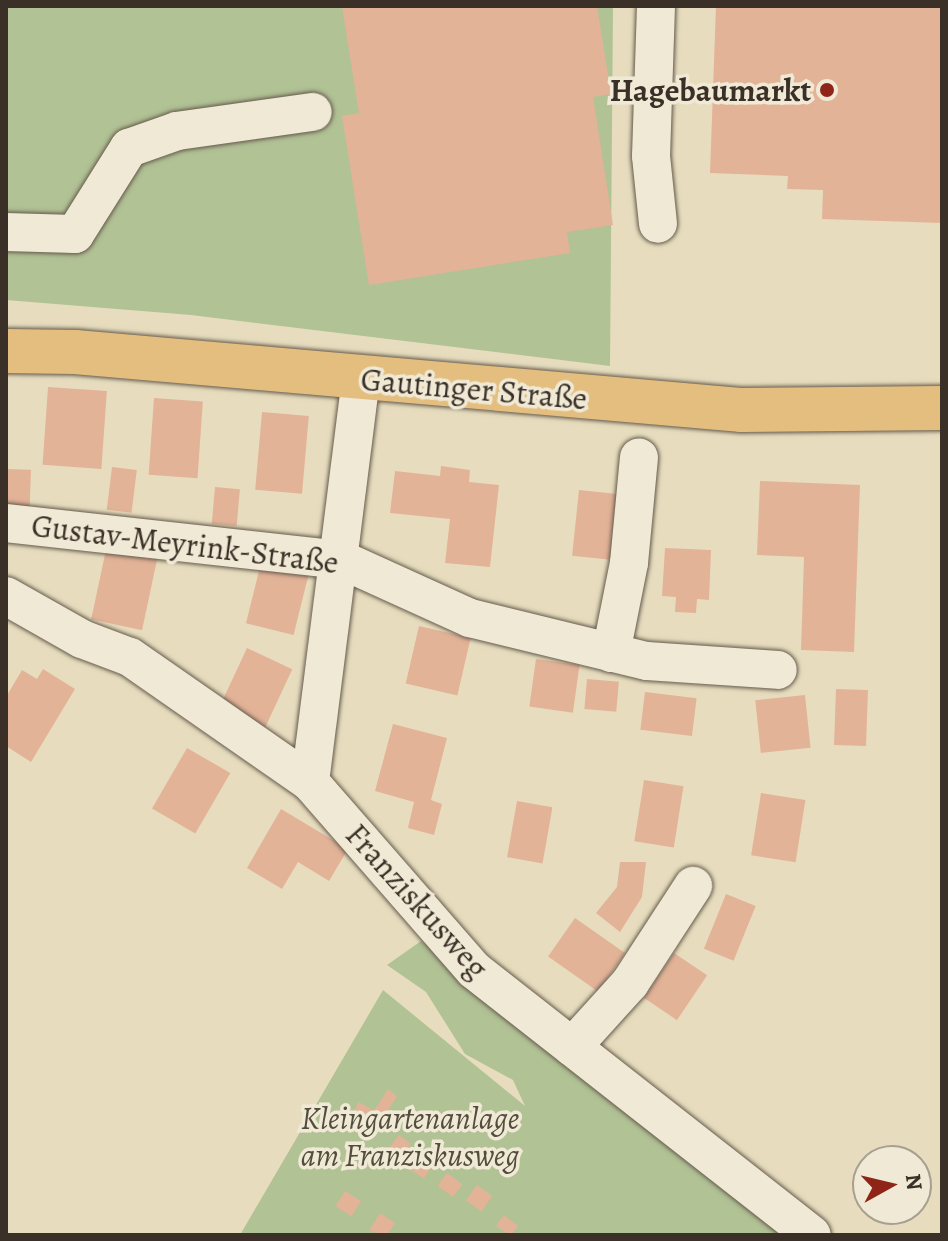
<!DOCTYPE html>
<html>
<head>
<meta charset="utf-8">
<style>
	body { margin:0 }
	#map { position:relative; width:948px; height:1241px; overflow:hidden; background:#e7ddbe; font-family:Alegreya,serif }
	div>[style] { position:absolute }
	.green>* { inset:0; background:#b1c295 }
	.building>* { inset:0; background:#e3b398; transform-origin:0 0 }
	.roads { filter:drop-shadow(0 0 2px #665b4d) drop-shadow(0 0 2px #665b4d) }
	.minor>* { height:38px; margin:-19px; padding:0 19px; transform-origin:19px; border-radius:19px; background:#efe9d5 }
	.major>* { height:44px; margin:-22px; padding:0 22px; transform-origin:22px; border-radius:22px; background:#e4be7f }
	.dots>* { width:22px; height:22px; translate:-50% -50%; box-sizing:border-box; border:4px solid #efe9d5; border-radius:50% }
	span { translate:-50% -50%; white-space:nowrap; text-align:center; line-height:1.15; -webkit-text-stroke:7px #efe9d5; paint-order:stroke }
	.poi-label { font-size:32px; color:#3b3027; font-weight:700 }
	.right { translate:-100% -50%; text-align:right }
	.street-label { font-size:32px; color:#3b3027 }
	.park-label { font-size:32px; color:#534d3d; font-style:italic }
	.frame { position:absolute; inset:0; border:8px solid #3b3027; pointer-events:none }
	.north { position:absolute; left:852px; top:1145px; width:80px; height:80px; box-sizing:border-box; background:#efe9d5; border:2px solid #a79f8f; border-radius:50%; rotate:82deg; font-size:22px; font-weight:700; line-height:32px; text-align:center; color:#3b3027 }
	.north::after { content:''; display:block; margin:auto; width:28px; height:36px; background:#8f2418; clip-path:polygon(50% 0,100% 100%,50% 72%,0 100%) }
</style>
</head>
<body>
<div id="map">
	<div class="green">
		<div style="clip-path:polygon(6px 6px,613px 6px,610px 366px,191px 315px,6px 300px)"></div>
		<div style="clip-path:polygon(421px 941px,536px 1022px,810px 1235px,240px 1235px,383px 990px,525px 1106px,513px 1080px,465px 1054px,426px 992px,387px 965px)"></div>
	</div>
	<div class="building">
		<div style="clip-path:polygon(342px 6px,597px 6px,611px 94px,593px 97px,613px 225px,567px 232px,570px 253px,369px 285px,342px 116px,359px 113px)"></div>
		<div style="clip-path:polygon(716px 6px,942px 6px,942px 223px,822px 219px,823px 190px,787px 189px,788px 176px,710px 173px)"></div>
		<div style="left:48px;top:387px;width:59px;height:78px;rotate:4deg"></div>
		<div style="left:154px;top:398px;width:49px;height:77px;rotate:4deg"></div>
		<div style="left:262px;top:412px;width:47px;height:78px;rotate:5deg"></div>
		<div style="clip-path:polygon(441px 466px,470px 470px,469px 482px,499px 485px,490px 567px,445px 563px,450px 519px,390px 513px,395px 471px,440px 476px)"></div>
		<div style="left:112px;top:467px;width:25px;height:43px;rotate:7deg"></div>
		<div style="left:6px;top:469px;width:25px;height:37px;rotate:2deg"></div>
		<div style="clip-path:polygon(760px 481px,860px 485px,854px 652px,801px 650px,804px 557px,757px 555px)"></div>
		<div style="left:215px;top:487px;width:25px;height:37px;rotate:5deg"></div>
		<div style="left:579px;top:490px;width:53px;height:66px;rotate:6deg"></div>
		<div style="left:107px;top:545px;width:52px;height:76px;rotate:12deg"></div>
		<div style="clip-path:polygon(665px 548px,711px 550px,709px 600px,697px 599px,696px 613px,675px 612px,676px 597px,662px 596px)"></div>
		<div style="left:261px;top:563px;width:49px;height:62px;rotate:14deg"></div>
		<div style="left:419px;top:626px;width:53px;height:59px;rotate:13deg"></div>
		<div style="left:247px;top:648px;width:50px;height:64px;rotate:25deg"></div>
		<div style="left:536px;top:659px;width:44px;height:48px;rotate:8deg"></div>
		<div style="clip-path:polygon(43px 669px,75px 689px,31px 762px,6px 746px,6px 697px,22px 670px,37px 679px)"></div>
		<div style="left:587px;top:679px;width:32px;height:30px;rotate:5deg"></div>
		<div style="left:836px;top:689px;width:32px;height:56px;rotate:2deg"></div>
		<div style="left:645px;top:692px;width:52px;height:38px;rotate:7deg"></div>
		<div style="left:805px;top:695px;width:53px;height:50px;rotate:84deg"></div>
		<div style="clip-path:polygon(393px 724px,447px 738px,431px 800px,442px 804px,434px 835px,408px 828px,414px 802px,375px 791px)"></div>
		<div style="left:187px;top:748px;width:50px;height:70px;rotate:30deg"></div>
		<div style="left:644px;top:780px;width:40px;height:62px;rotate:9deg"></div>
		<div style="left:761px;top:793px;width:45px;height:63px;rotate:9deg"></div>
		<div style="left:517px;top:801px;width:36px;height:57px;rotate:10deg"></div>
		<div style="clip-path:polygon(281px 809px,348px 849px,329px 881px,298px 862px,282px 889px,247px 868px)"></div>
		<div style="clip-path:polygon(620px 862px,646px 862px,642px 897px,620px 932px,596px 913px,617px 887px)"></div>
		<div style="left:726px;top:894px;width:32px;height:59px;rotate:22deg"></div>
		<div style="left:575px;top:918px;width:61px;height:47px;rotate:35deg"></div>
		<div style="left:674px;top:953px;width:40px;height:54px;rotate:34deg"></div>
		<div style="clip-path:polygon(388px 1089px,397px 1096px,371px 1137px,347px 1122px,359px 1102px,374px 1111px)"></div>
		<div style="left:399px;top:1135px;width:15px;height:17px;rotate:37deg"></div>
		<div style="left:419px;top:1155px;width:17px;height:17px;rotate:33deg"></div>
		<div style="left:447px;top:1173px;width:19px;height:16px;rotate:36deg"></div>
		<div style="left:477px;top:1185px;width:19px;height:19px;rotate:36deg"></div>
		<div style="left:345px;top:1191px;width:19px;height:18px;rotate:32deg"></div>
		<div style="clip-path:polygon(380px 1213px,395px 1223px,387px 1235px,369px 1231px)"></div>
		<div style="clip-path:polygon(504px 1215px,518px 1226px,511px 1235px,496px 1226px)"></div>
	</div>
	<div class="roads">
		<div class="minor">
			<div style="left:656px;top:6px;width:150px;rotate:91.9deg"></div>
			<div style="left:651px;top:156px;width:68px;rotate:84.1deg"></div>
			<div style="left:6px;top:232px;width:69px;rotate:1.7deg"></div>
			<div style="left:75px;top:234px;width:102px;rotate:-57.9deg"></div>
			<div style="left:129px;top:148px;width:51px;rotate:-19.5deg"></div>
			<div style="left:177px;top:131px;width:137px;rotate:-8deg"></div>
			<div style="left:6px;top:523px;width:338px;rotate:6.3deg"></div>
			<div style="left:342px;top:560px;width:141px;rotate:24.4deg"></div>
			<div style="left:470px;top:618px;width:182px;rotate:13.7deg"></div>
			<div style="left:647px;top:661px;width:131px;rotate:3.9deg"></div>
			<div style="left:6px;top:596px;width:87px;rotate:29.5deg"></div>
			<div style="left:82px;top:639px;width:51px;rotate:20.6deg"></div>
			<div style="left:130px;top:657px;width:219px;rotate:34.8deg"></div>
			<div style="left:310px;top:782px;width:249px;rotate:48.9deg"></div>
			<div style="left:474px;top:970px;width:429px;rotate:38.1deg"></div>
			<div style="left:611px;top:653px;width:92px;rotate:-78.7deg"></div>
			<div style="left:629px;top:563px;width:106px;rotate:-84.6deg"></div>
			<div style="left:310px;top:782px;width:405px;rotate:-82.8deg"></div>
			<div style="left:572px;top:1047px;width:86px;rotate:-47.8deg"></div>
			<div style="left:630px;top:983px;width:116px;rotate:-57deg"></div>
		</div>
		<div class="major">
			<div style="left:6px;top:351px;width:69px;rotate:0.8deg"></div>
			<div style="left:75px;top:352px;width:670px;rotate:4.97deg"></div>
			<div style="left:742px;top:410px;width:200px;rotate:-0.6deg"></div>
		</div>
	</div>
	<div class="dots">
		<div style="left:827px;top:90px;background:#8f2418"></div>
	</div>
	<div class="poi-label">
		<span class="right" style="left:811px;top:90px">Hagebaumarkt</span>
	</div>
	<div class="street-label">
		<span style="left:474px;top:389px;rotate:5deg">Gautinger Straße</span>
		<span style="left:185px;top:544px;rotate:7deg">Gustav-Meyrink-Straße</span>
		<span style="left:417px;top:901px;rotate:48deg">Franziskusweg</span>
	</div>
	<div class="park-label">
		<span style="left:410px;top:1137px">Kleingartenanlage<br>am Franziskusweg</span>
	</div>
	<div class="frame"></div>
	<div class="north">N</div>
</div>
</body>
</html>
